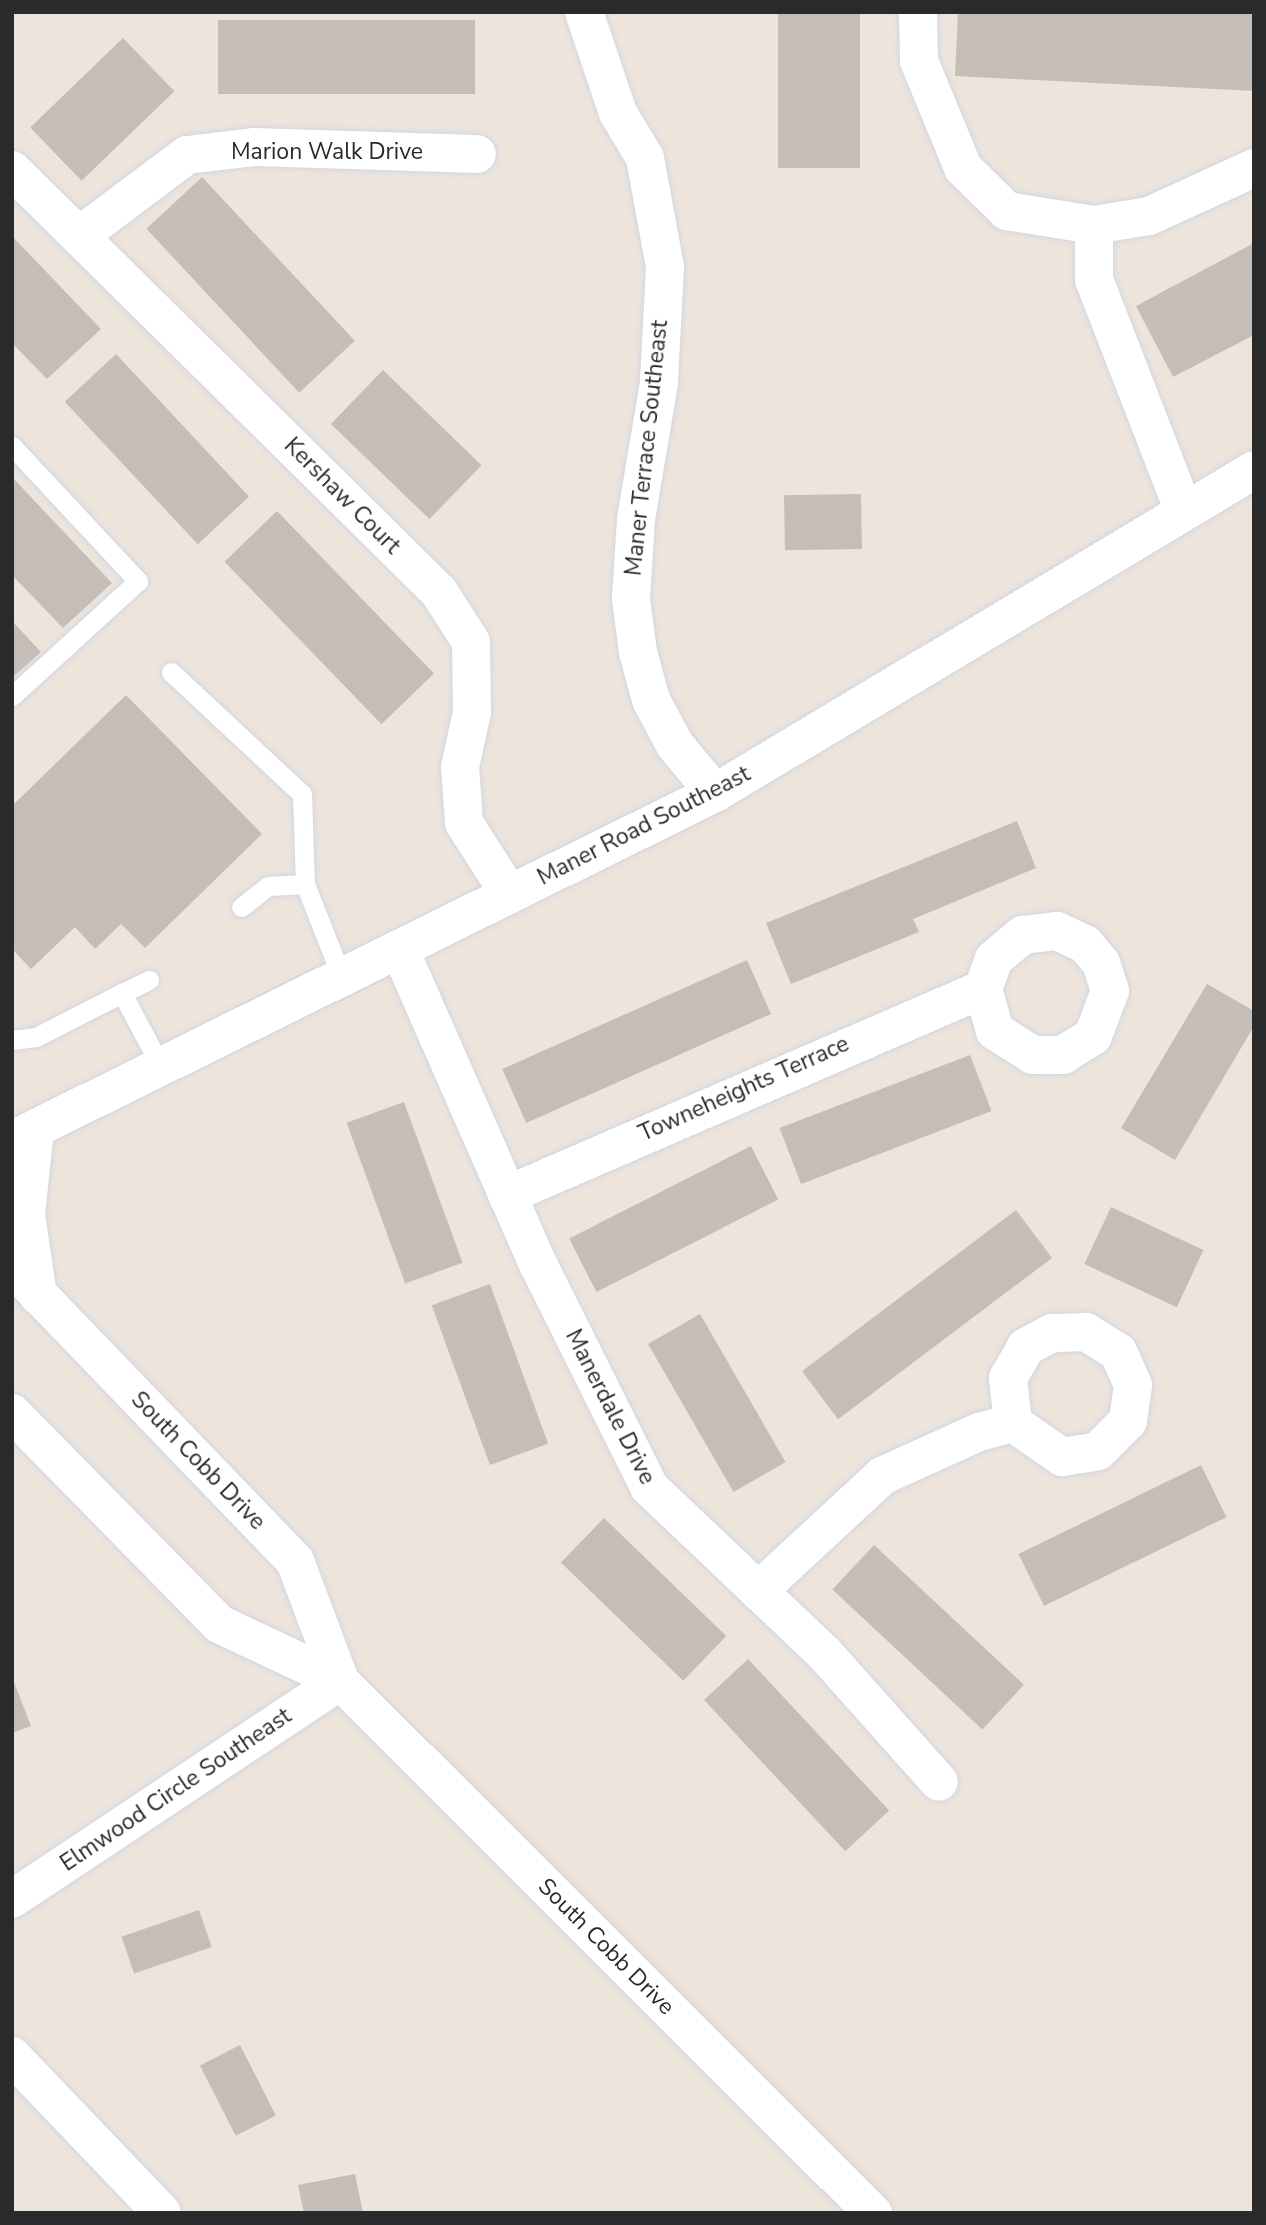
<!DOCTYPE html>
<html>
<head>
<meta charset="utf-8">
<style>
	body { margin:0 }
	#map { position:relative; width:1266px; height:2225px; overflow:hidden; background:#ede4db; font-family:"Nunito Sans",sans-serif }
	div>[style] { position:absolute }
	.building>* { inset:0; background:#c5beb8; transform-origin:0 0 }
	.roads { filter:drop-shadow(0 0 2px #d0d6e4) drop-shadow(0 0 2px #d0d6e4) }
	.lane>* { height:19px; margin:-9.5px; padding:0 9.5px; transform-origin:9.5px; border-radius:9.5px; background:#fff }
	.street>* { height:38px; margin:-19px; padding:0 19px; transform-origin:19px; border-radius:19px; background:#fff }
	.secondary>* { height:38px; margin:-19px; padding:0 19px; transform-origin:19px; border-radius:19px; background:#fff }
	span { translate:-50% -50%; white-space:nowrap; text-align:center; line-height:1.15; -webkit-text-stroke:7px #fff; paint-order:stroke }
	.street-label { font-size:23px; color:#2a2a2a }
	.frame { position:absolute; inset:0; border:14px solid #2a2a2a; pointer-events:none }
</style>
</head>
<body>
<div id="map">
	<div class="building">
		<div style="left:778px;top:12px;width:82px;height:156px"></div>
		<div style="clip-path:polygon(958px 12px,1254px 12px,1254px 91px,955px 76px)"></div>
		<div style="left:218px;top:20px;width:257px;height:74px"></div>
		<div style="left:123px;top:38px;width:74px;height:129px;rotate:46deg"></div>
		<div style="left:202px;top:177px;width:224px;height:76px;rotate:47deg"></div>
		<div style="clip-path:polygon(12px 236px,101px 329px,47px 379px,12px 343px)"></div>
		<div style="clip-path:polygon(1254px 243px,1254px 335px,1173px 377px,1136px 306px)"></div>
		<div style="left:116px;top:354px;width:195px;height:70px;rotate:47deg"></div>
		<div style="left:383px;top:370px;width:137px;height:75px;rotate:44deg"></div>
		<div style="clip-path:polygon(12px 477px,112px 583px,63px 628px,12px 575px)"></div>
		<div style="left:861px;top:494px;width:55px;height:77px;rotate:89deg"></div>
		<div style="left:277px;top:511px;width:226px;height:73px;rotate:46deg"></div>
		<div style="clip-path:polygon(12px 621px,41px 652px,12px 678px)"></div>
		<div style="clip-path:polygon(126px 695px,262px 834px,145px 948px,121px 924px,95px 949px,75px 927px,31px 969px,12px 949px,12px 806px)"></div>
		<div style="clip-path:polygon(1017px 821px,1036px 868px,913px 919px,919px 932px,791px 984px,766px 923px)"></div>
		<div style="left:747px;top:960px;width:59px;height:268px;rotate:66deg"></div>
		<div style="clip-path:polygon(1207px 984px,1254px 1011px,1254px 1026px,1175px 1160px,1121px 1128px)"></div>
		<div style="left:970px;top:1055px;width:60px;height:204px;rotate:69deg"></div>
		<div style="left:404px;top:1102px;width:171px;height:61px;rotate:70deg"></div>
		<div style="left:751px;top:1146px;width:60px;height:204px;rotate:63deg"></div>
		<div style="left:1111px;top:1207px;width:102px;height:63px;rotate:25deg"></div>
		<div style="left:1016px;top:1210px;width:60px;height:268px;rotate:53deg"></div>
		<div style="left:490px;top:1284px;width:170px;height:62px;rotate:70deg"></div>
		<div style="left:700px;top:1314px;width:171px;height:60px;rotate:60deg"></div>
		<div style="left:1201px;top:1465px;width:58px;height:203px;rotate:64deg"></div>
		<div style="left:604px;top:1518px;width:170px;height:62px;rotate:44deg"></div>
		<div style="left:874px;top:1545px;width:205px;height:61px;rotate:43deg"></div>
		<div style="left:748px;top:1659px;width:207px;height:60px;rotate:47deg"></div>
		<div style="clip-path:polygon(12px 1677px,31px 1726px,12px 1733px)"></div>
		<div style="left:199px;top:1910px;width:39px;height:82px;rotate:71deg"></div>
		<div style="left:240px;top:2045px;width:79px;height:45px;rotate:63deg"></div>
		<div style="clip-path:polygon(355px 2174px,363px 2213px,304px 2213px,298px 2185px)"></div>
	</div>
	<div class="roads">
		<div class="lane">
			<div style="left:12px;top:446px;width:185px;rotate:47deg"></div>
			<div style="left:138px;top:581px;width:171px;rotate:137.6deg"></div>
			<div style="left:171px;top:672px;width:179px;rotate:43deg"></div>
			<div style="left:302px;top:794px;width:90px;rotate:88.1deg"></div>
			<div style="left:305px;top:884px;width:37px;rotate:177deg"></div>
			<div style="left:268px;top:886px;width:34px;rotate:142deg"></div>
			<div style="left:305px;top:884px;width:101px;rotate:68.5deg"></div>
			<div style="left:122px;top:993px;width:30px;rotate:-26deg"></div>
			<div style="left:12px;top:1040px;width:24px;rotate:-7deg"></div>
			<div style="left:36px;top:1037px;width:97px;rotate:-27.1deg"></div>
			<div style="left:122px;top:993px;width:84px;rotate:62.2deg"></div>
		</div>
		<div class="street">
			<div style="left:584px;top:12px;width:107px;rotate:71.4deg"></div>
			<div style="left:618px;top:113px;width:52px;rotate:59deg"></div>
			<div style="left:645px;top:158px;width:111px;rotate:79.6deg"></div>
			<div style="left:665px;top:267px;width:116px;rotate:93deg"></div>
			<div style="left:659px;top:383px;width:138px;rotate:99.6deg"></div>
			<div style="left:636px;top:519px;width:80px;rotate:93.6deg"></div>
			<div style="left:631px;top:599px;width:53px;rotate:82.5deg"></div>
			<div style="left:638px;top:652px;width:50px;rotate:74.8deg"></div>
			<div style="left:651px;top:700px;width:51px;rotate:61.9deg"></div>
			<div style="left:675px;top:745px;width:62px;rotate:50.2deg"></div>
			<div style="left:918px;top:12px;width:49px;rotate:88.8deg"></div>
			<div style="left:919px;top:61px;width:116px;rotate:67.6deg"></div>
			<div style="left:963px;top:168px;width:62px;rotate:44.3deg"></div>
			<div style="left:1007px;top:211px;width:88px;rotate:9.1deg"></div>
			<div style="left:12px;top:170px;width:600px;rotate:44.66deg"></div>
			<div style="left:439px;top:592px;width:59px;rotate:57.4deg"></div>
			<div style="left:471px;top:642px;width:70px;rotate:89.2deg"></div>
			<div style="left:472px;top:712px;width:56px;rotate:102.3deg"></div>
			<div style="left:460px;top:767px;width:56px;rotate:85.9deg"></div>
			<div style="left:464px;top:823px;width:85px;rotate:57.4deg"></div>
			<div style="left:79px;top:236px;width:135px;rotate:-36.9deg"></div>
			<div style="left:187px;top:155px;width:67px;rotate:-6.8deg"></div>
			<div style="left:254px;top:147px;width:223px;rotate:1.8deg"></div>
			<div style="left:1183px;top:509px;width:246px;rotate:-111.2deg"></div>
			<div style="left:1094px;top:280px;width:55px;rotate:-90deg"></div>
			<div style="left:1094px;top:225px;width:56px;rotate:-9.3deg"></div>
			<div style="left:1149px;top:216px;width:115px;rotate:-24.6deg"></div>
			<div style="left:400px;top:950px;width:343px;rotate:66.3deg"></div>
			<div style="left:538px;top:1264px;width:249px;rotate:63.5deg"></div>
			<div style="left:649px;top:1487px;width:243px;rotate:43.5deg"></div>
			<div style="left:825px;top:1654px;width:171px;rotate:48.3deg"></div>
			<div style="left:507px;top:1195px;width:519px;rotate:-23.4deg"></div>
			<div style="left:983px;top:989px;width:32px;rotate:-70deg"></div>
			<div style="left:994px;top:959px;width:38px;rotate:-40deg"></div>
			<div style="left:1023px;top:935px;width:34px;rotate:-7deg"></div>
			<div style="left:1057px;top:931px;width:31px;rotate:25deg"></div>
			<div style="left:1085px;top:944px;width:25px;rotate:50deg"></div>
			<div style="left:1101px;top:963px;width:29px;rotate:72deg"></div>
			<div style="left:1110px;top:991px;width:48px;rotate:110.7deg"></div>
			<div style="left:1093px;top:1036px;width:36px;rotate:148deg"></div>
			<div style="left:1063px;top:1055px;width:30px;rotate:180deg"></div>
			<div style="left:1033px;top:1055px;width:45px;rotate:-147.7deg"></div>
			<div style="left:995px;top:1031px;width:44px;rotate:-105.9deg"></div>
			<div style="left:758px;top:1591px;width:169px;rotate:-42.8deg"></div>
			<div style="left:882px;top:1476px;width:107px;rotate:-24.4deg"></div>
			<div style="left:979px;top:1432px;width:35px;rotate:-15deg"></div>
			<div style="left:1013px;top:1423px;width:60px;rotate:34.8deg"></div>
			<div style="left:1062px;top:1457px;width:36px;rotate:-9deg"></div>
			<div style="left:1098px;top:1451px;width:42px;rotate:-45deg"></div>
			<div style="left:1128px;top:1421px;width:36px;rotate:-82deg"></div>
			<div style="left:1133px;top:1385px;width:36px;rotate:-114deg"></div>
			<div style="left:1118px;top:1352px;width:38px;rotate:-148deg"></div>
			<div style="left:1086px;top:1332px;width:34px;rotate:178deg"></div>
			<div style="left:1052px;top:1333px;width:30px;rotate:152deg"></div>
			<div style="left:1026px;top:1347px;width:36px;rotate:120deg"></div>
			<div style="left:1008px;top:1378px;width:45px;rotate:83.7deg"></div>
			<div style="left:12px;top:1899px;width:394px;rotate:-33.6deg"></div>
			<div style="left:12px;top:2056px;width:217px;rotate:46.3deg"></div>
		</div>
		<div class="secondary">
			<div style="left:35px;top:1129px;width:86px;rotate:96deg"></div>
			<div style="left:26px;top:1215px;width:81px;rotate:81.5deg"></div>
			<div style="left:12px;top:1140px;width:784px;rotate:-26.27deg"></div>
			<div style="left:715px;top:793px;width:628px;rotate:-30.93deg"></div>
			<div style="left:12px;top:1267px;width:408px;rotate:46.1deg"></div>
			<div style="left:295px;top:1561px;width:128px;rotate:69.4deg"></div>
			<div style="left:12px;top:1413px;width:296px;rotate:45.5deg"></div>
			<div style="left:219px;top:1624px;width:134px;rotate:25.2deg"></div>
			<div style="left:340px;top:1681px;width:753px;rotate:44.95deg"></div>
		</div>
	</div>
	<div class="street-label">
		<span style="left:327px;top:152px">Marion Walk Drive</span>
		<span style="left:647px;top:448px;rotate:-84deg">Maner Terrace Southeast</span>
		<span style="left:342px;top:496px;rotate:45deg">Kershaw Court</span>
		<span style="left:644px;top:826px;rotate:-27deg">Maner Road Southeast</span>
		<span style="left:744px;top:1089px;rotate:-24deg">Towneheights Terrace</span>
		<span style="left:610px;top:1407px;rotate:63deg">Manerdale Drive</span>
		<span style="left:198px;top:1461px;rotate:46deg">South Cobb Drive</span>
		<span style="left:176px;top:1790px;rotate:-34deg">Elmwood Circle Southeast</span>
		<span style="left:606px;top:1947px;rotate:45deg">South Cobb Drive</span>
	</div>
	<div class="frame"></div>
</div>
</body>
</html>
